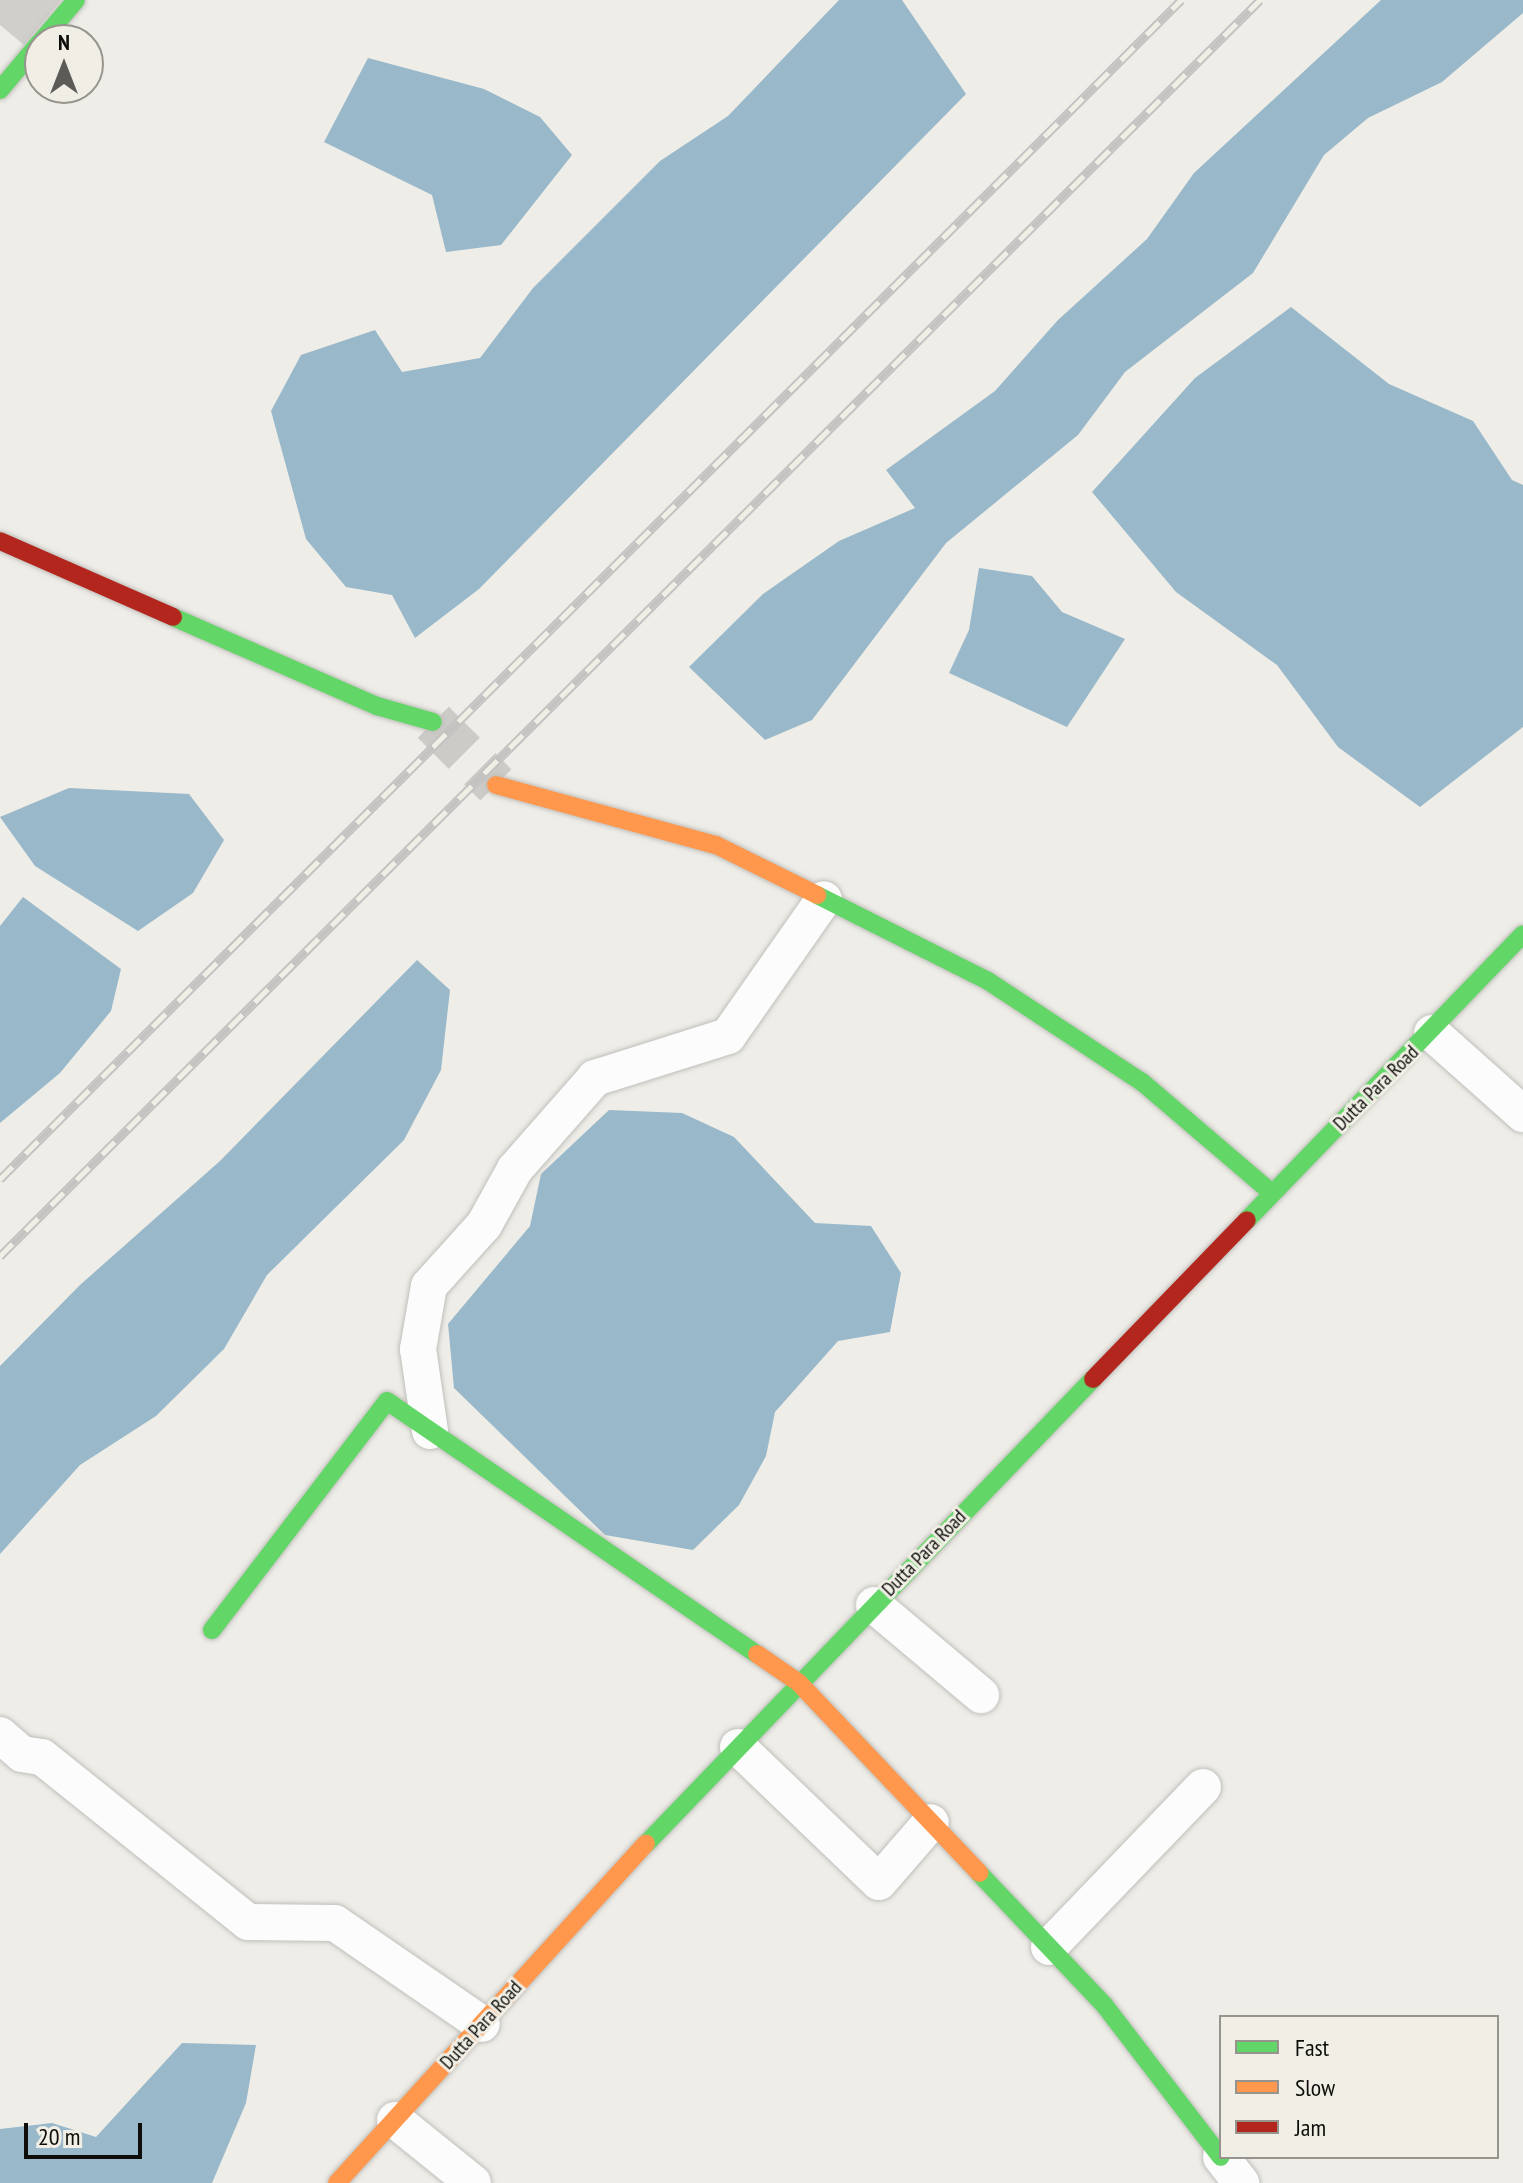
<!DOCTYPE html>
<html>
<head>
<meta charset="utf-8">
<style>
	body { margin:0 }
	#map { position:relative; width:1523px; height:2183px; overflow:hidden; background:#eeede8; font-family:"PT Sans Narrow",sans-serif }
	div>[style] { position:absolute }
	.water>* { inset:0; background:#99b8c9 }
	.building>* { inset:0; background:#d1cfcc }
	.secondary-tunnel>* { height:44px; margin-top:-22px; transform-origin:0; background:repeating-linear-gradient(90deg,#cccbc7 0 44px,transparent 0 66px) }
	.roads { filter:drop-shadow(0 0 2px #c0bfbb) drop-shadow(0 0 2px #c0bfbb) }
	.street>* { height:36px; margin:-18px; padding:0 18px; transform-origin:18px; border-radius:18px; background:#fcfcfc }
	.fast>* { height:18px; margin:-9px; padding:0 9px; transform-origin:9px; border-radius:9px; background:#63d668 }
	.slow>* { height:18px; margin:-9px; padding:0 9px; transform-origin:9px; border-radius:9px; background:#ff974d }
	.jam>* { height:18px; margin:-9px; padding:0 9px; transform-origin:9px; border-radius:9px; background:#b3261e }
	.rail>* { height:9px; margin-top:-4.5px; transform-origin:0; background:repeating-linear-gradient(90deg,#f1eee5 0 18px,#c4c3c2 0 36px); box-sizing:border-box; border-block:2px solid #c4c3c2 }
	span { translate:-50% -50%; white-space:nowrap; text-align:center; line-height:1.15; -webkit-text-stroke:6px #f1eee5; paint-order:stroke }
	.street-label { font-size:20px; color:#0e0d0a }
	.legend { position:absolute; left:1219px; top:2015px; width:280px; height:144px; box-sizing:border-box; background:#f1eee5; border:2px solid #96948d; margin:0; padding:10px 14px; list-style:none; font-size:24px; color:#0e0d0a }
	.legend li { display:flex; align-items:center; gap:16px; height:40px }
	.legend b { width:40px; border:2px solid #96948d }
	.north { position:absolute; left:24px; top:24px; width:80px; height:80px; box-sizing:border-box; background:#f1eee5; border:2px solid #96948d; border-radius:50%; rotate:0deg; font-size:22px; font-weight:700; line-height:32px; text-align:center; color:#0e0d0a }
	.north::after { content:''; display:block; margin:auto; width:28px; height:36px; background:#5c5b58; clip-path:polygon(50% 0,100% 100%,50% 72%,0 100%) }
	.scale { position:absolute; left:24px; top:2123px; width:118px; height:36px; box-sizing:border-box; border:4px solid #0e0d0a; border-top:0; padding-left:10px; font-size:24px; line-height:28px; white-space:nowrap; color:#0e0d0a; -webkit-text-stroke:6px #f1eee5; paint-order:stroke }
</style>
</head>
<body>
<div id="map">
	<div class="water">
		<div style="clip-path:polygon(839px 0,902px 0,966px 94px,479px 589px,415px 638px,392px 595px,346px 587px,306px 539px,271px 411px,301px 355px,375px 330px,402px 372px,480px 358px,533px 288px,660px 161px,728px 116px)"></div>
		<div style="clip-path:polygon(1381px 0,1523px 0,1523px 13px,1442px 82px,1368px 118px,1324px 155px,1253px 273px,1125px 372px,1078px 435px,946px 543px,812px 720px,765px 740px,689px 667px,763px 594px,839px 541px,915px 508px,886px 470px,995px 391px,1058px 320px,1147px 239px,1194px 173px)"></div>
		<div style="clip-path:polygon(368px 58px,484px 89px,540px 117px,572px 155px,501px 245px,446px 252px,432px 195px,324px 142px)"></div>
		<div style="clip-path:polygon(1291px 307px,1389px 384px,1473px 421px,1512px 480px,1523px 485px,1523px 727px,1420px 807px,1338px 747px,1277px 665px,1176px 592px,1092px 492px,1195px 378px)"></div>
		<div style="clip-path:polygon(979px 568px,1032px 576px,1062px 612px,1125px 639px,1067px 727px,949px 673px,969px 630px)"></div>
		<div style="clip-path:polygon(69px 788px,189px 794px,224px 840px,193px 893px,138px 931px,35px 866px,0 817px)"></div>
		<div style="clip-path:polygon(23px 897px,121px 969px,111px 1011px,60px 1073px,0 1123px,0 926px)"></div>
		<div style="clip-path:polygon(417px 960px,450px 990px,441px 1070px,404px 1140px,267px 1275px,224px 1349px,156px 1416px,80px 1465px,0 1554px,0 1366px,80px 1285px,220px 1161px)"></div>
		<div style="clip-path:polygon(609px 1110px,682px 1113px,734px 1137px,815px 1223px,871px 1226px,901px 1273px,890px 1332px,838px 1341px,775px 1412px,766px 1456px,739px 1505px,693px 1550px,605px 1535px,454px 1388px,448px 1324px,530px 1226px,541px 1174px)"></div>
		<div style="clip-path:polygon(182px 2043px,256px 2045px,246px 2103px,212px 2183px,0 2183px,0 2129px,52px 2123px,96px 2137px)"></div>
	</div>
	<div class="building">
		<div style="clip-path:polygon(0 0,61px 0,24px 45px,0 25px)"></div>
	</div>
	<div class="secondary-tunnel">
		<div style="left:433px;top:722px;width:89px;rotate:45deg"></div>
	</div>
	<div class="roads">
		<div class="street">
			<div style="left:1432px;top:1033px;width:122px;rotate:41.7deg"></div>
			<div style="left:430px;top:1431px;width:83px;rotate:-98.3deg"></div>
			<div style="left:418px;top:1349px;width:64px;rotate:-80.1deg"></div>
			<div style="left:429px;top:1286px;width:82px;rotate:-48deg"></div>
			<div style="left:484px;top:1225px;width:64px;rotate:-61deg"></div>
			<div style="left:515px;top:1169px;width:121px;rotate:-48.7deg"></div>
			<div style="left:595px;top:1078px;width:139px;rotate:-17.5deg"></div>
			<div style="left:728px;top:1036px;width:167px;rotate:-55deg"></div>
			<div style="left:874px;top:1605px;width:140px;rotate:40.1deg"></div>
			<div style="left:0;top:1735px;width:29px;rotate:41deg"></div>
			<div style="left:22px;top:1754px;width:20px;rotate:9deg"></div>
			<div style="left:42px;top:1757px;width:264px;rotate:38.7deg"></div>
			<div style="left:248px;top:1922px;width:87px;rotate:0.7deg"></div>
			<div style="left:335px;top:1923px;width:178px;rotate:34.5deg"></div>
			<div style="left:738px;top:1747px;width:195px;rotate:43.8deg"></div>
			<div style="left:879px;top:1882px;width:79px;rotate:-49.1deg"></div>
			<div style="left:1049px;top:1947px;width:222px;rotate:-46.1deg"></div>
			<div style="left:395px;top:2120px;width:100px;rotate:38.9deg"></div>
			<div style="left:1221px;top:2157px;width:33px;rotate:52deg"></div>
		</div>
		<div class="fast">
			<div style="left:42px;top:40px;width:52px;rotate:-49.6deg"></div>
			<div style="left:0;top:90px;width:62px;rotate:-50.2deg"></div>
			<div style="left:173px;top:617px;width:223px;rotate:23.6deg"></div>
			<div style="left:377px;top:706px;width:58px;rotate:15.9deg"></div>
			<div style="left:817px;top:895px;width:191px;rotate:26.7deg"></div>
			<div style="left:988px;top:981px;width:184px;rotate:33.3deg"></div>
			<div style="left:1142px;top:1082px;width:170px;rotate:40.5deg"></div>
			<div style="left:1247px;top:1220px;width:397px;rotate:-46deg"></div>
			<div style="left:212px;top:1630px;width:288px;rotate:-52.6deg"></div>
			<div style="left:387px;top:1401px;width:448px;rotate:34.4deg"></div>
			<div style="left:646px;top:1844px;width:645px;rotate:-46.13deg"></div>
			<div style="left:979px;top:1873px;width:183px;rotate:46.5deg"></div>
			<div style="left:1105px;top:2006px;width:190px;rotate:52.5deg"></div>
		</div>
		<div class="slow">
			<div style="left:496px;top:785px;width:228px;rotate:15.3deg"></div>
			<div style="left:716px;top:845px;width:113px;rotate:26.3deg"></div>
			<div style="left:757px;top:1654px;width:51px;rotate:34.6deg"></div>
			<div style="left:799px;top:1683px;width:262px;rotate:46.5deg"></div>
			<div style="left:337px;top:2183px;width:459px;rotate:-47.7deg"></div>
		</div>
		<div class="jam">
			<div style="left:0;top:541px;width:189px;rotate:23.7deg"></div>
			<div style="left:1093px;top:1379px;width:221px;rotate:-45.9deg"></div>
		</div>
	</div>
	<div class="rail">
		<div style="left:0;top:1179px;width:1669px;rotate:-44.95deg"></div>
		<div style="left:0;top:1256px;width:1779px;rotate:-44.91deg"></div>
	</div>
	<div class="street-label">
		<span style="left:1376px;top:1088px;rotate:-45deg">Dutta Para Road</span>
		<span style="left:924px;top:1553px;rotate:-46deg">Dutta Para Road</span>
		<span style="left:481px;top:2025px;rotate:-48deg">Dutta Para Road</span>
	</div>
	<ul class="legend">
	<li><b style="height:10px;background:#63d668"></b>Fast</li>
	<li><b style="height:10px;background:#ff974d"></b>Slow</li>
	<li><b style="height:10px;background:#b3261e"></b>Jam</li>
	</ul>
	<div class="north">N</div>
	<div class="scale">20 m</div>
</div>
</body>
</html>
